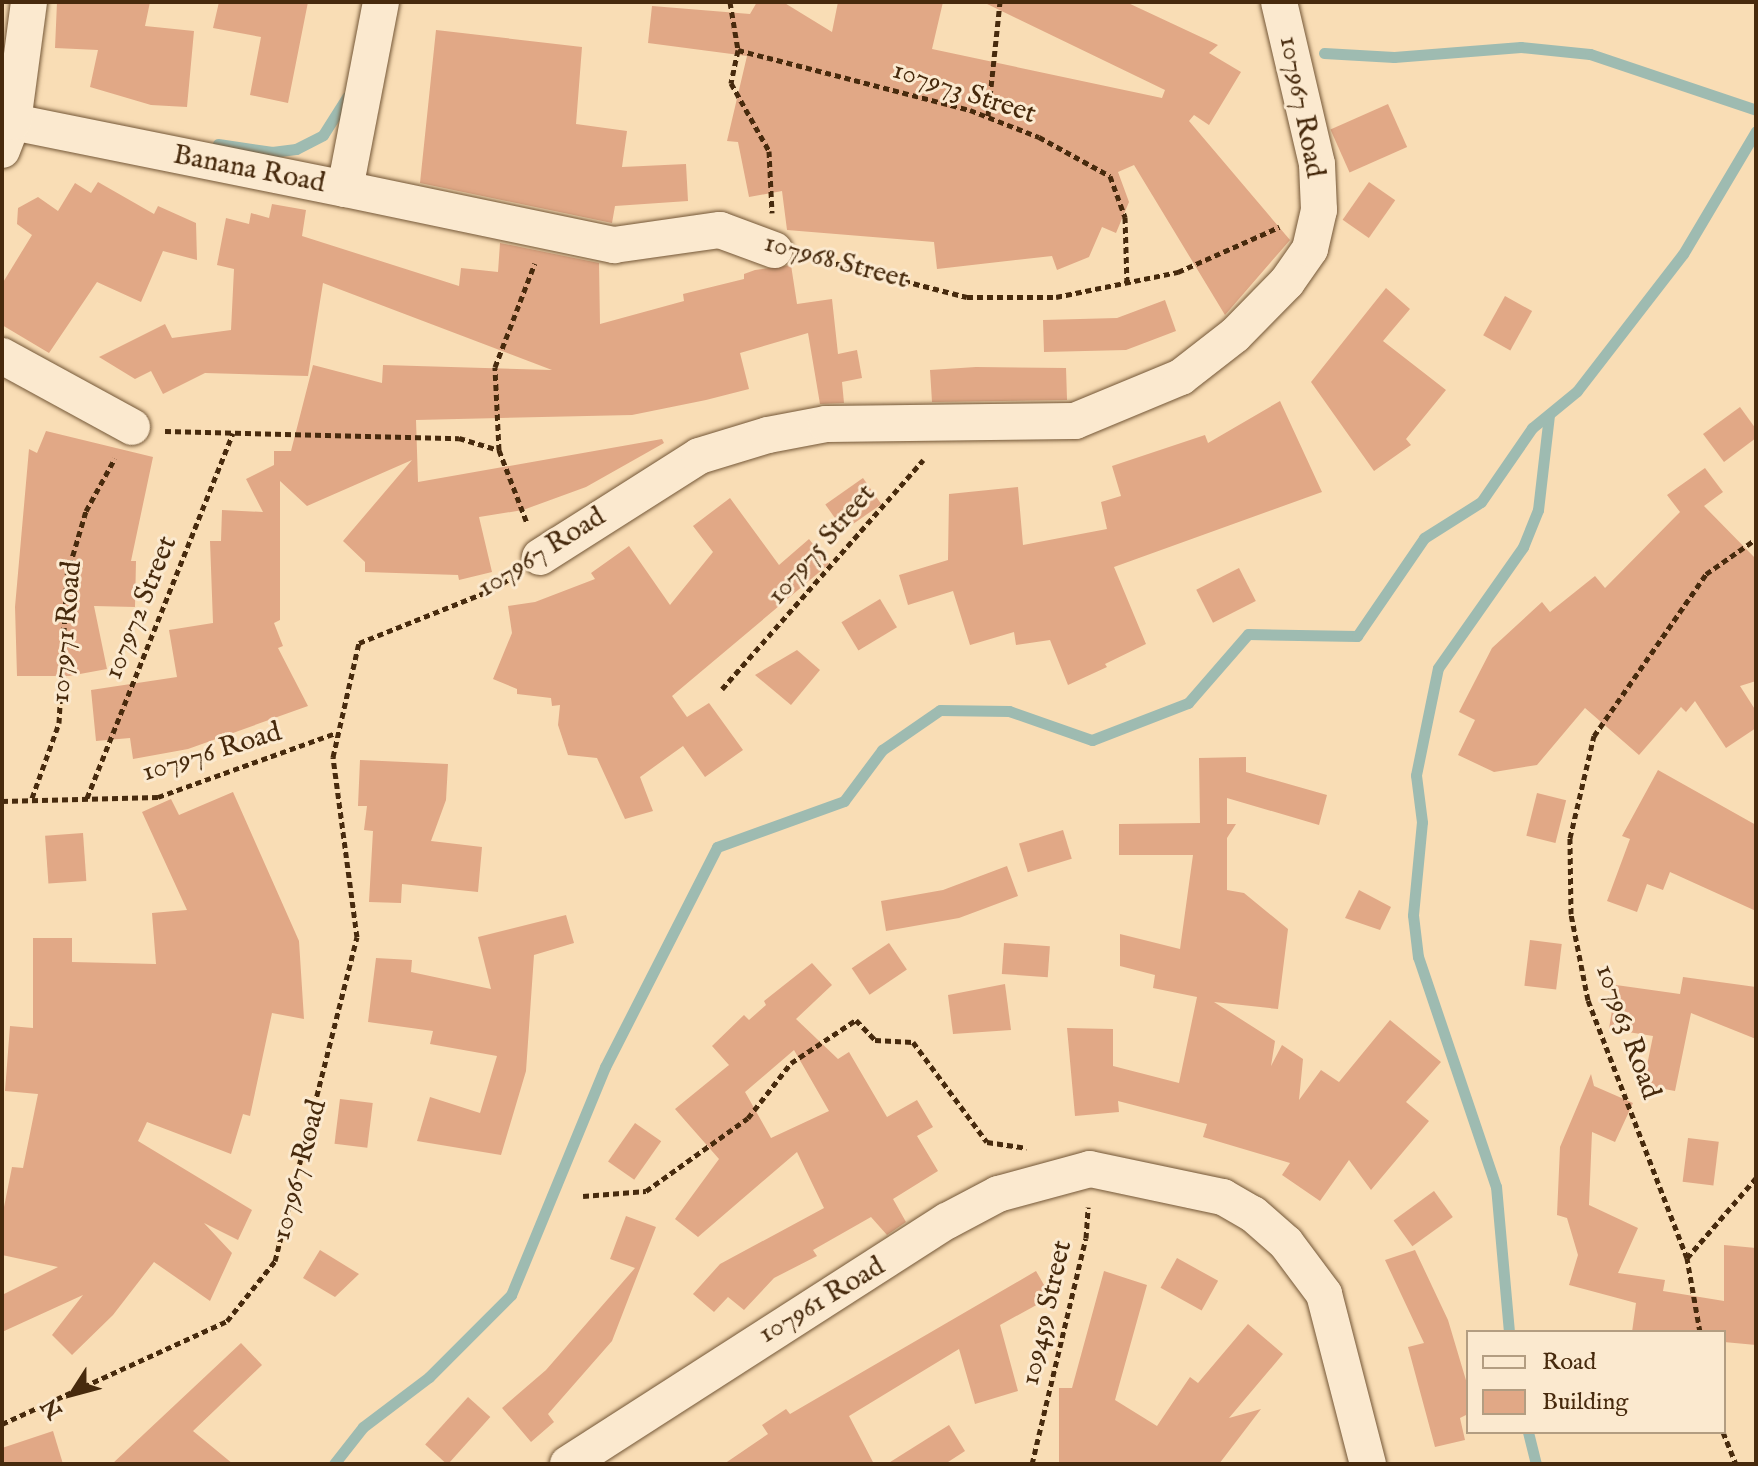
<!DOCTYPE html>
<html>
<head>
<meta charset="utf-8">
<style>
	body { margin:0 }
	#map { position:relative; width:1758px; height:1466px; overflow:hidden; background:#f9ddb5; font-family:"IM FELL English",serif }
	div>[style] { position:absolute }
	.stream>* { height:11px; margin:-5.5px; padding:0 5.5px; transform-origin:5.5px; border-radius:5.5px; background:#9ebbb1 }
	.building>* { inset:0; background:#e1a886; transform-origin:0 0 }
	.path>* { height:5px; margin-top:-2.5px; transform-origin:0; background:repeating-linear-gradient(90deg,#472a0d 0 6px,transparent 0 10px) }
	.roads { filter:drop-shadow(0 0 2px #745737) drop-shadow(0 0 2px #745737) }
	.street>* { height:36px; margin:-18px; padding:0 18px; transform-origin:18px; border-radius:18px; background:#fbe9cf }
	span { translate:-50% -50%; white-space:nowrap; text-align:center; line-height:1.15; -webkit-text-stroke:6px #fbe9cf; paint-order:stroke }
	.street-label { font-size:28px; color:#472a0d }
	.frame { position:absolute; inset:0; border:4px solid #472a0d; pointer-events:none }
	.legend { position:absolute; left:1466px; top:1330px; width:260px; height:104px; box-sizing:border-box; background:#fbe9cf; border:2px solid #b39d81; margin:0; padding:10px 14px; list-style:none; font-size:24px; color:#472a0d }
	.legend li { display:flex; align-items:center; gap:16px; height:40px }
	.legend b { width:40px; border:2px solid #b39d81 }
	.north { position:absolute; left:32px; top:1354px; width:80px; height:80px; -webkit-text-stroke:6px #fbe9cf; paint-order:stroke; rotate:234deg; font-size:22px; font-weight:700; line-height:32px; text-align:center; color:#472a0d }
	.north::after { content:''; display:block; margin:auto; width:28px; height:36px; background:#472a0d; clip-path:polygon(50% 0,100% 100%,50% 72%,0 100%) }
</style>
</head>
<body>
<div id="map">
	<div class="stream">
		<div style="left:1324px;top:53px;width:70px;rotate:3.3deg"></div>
		<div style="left:1394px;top:57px;width:127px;rotate:-4.5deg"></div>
		<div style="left:1521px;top:47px;width:69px;rotate:5.8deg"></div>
		<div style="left:1590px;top:54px;width:175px;rotate:18.6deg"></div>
		<div style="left:218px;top:144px;width:55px;rotate:8.4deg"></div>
		<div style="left:272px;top:152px;width:24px;rotate:-7deg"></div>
		<div style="left:296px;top:149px;width:30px;rotate:-27deg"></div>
		<div style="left:323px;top:135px;width:45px;rotate:-57.7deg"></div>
		<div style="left:1509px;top:1332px;width:146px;rotate:-95.1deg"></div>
		<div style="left:1496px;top:1187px;width:243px;rotate:-108.7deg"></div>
		<div style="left:1418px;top:957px;width:42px;rotate:-96.8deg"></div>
		<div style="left:1413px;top:915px;width:93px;rotate:-84.5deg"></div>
		<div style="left:1422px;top:822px;width:47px;rotate:-97.3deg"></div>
		<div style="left:1416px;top:775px;width:109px;rotate:-78.4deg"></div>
		<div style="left:1438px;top:668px;width:148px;rotate:-54.9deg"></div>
		<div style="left:1523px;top:547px;width:40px;rotate:-68deg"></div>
		<div style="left:1538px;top:510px;width:96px;rotate:-83.4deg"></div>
		<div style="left:1528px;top:1432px;width:33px;rotate:76deg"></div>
		<div style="left:334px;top:1464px;width:47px;rotate:-51.9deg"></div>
		<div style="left:363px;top:1427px;width:83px;rotate:-37.1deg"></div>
		<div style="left:429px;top:1377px;width:116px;rotate:-45deg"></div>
		<div style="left:511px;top:1295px;width:247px;rotate:-67.6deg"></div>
		<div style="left:605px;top:1067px;width:247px;rotate:-63deg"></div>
		<div style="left:717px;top:847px;width:135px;rotate:-19.9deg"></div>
		<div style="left:844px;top:801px;width:64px;rotate:-53.3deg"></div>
		<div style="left:882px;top:750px;width:70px;rotate:-34.6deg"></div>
		<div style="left:940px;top:710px;width:69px;rotate:0.8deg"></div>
		<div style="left:1009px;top:711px;width:88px;rotate:19.3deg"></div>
		<div style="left:1092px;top:740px;width:103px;rotate:-21.1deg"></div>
		<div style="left:1188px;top:703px;width:91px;rotate:-49deg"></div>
		<div style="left:1248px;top:634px;width:109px;rotate:1.1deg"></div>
		<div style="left:1357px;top:636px;width:119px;rotate:-55.6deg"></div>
		<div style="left:1424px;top:538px;width:67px;rotate:-32.3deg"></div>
		<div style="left:1481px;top:502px;width:90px;rotate:-55.4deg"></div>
		<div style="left:1532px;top:428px;width:58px;rotate:-39.4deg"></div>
		<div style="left:1577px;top:391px;width:173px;rotate:-52.3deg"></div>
		<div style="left:1683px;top:254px;width:143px;rotate:-59.3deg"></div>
	</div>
	<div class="building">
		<div style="clip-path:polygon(57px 2px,150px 2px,145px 26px,194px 31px,187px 107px,151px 105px,90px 87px,98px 50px,55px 48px)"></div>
		<div style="clip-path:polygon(219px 2px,308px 2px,288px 103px,250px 95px,261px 37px,213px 28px)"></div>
		<div style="clip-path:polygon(757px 2px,783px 2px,832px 32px,838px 2px,943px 2px,932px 49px,1162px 98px,1165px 90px,983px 2px,1126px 2px,1218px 45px,1209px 53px,1241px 72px,1209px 125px,1194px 115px,1189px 121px,1290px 240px,1225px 315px,1134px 165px,1118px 172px,1129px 202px,1116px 233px,1102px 227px,1089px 257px,1057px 270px,1052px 256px,937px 269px,934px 242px,787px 230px,782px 191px,749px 197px,738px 142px,727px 141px,747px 56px,648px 43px,652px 6px,750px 14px)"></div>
		<div style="clip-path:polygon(436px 30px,582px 47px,576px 124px,627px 131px,622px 167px,686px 164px,688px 201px,615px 206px,612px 223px,420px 183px)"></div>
		<div style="left:1388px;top:104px;width:47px;height:63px;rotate:66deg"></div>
		<div style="clip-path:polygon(98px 182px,154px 214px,158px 206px,196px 223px,197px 260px,163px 251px,141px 302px,97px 282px,49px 353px,2px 325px,2px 284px,32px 235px,17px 224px,18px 208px,38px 197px,58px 211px,75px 183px,91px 193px)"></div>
		<div style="left:1369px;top:182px;width:32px;height:46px;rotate:35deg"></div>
		<div style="clip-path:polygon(272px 204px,306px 210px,302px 236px,459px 286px,461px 268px,498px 272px,500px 243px,599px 263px,600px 324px,684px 301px,683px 294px,744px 279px,744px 274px,755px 270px,791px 265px,797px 304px,832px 299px,838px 354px,857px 350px,862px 378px,842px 382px,844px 403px,820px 404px,808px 333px,740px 353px,749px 389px,706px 400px,632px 415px,416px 420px,418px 482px,662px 439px,664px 443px,586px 487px,523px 510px,479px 517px,492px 572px,459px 580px,458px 575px,365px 572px,365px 562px,343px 541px,412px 460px,307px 506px,280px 481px,280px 620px,274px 623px,283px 646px,278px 648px,308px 706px,188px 749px,133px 759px,130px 738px,96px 741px,91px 690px,177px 677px,169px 630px,213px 623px,210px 541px,221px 541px,222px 510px,263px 512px,246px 479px,274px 465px,274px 451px,291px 451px,313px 365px,382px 383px,383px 365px,552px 370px,323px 283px,308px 376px,205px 373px,163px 394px,151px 371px,135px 379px,99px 357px,165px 324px,172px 338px,231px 330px,234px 269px,217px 265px,226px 218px,249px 224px,251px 213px,269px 218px)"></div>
		<div style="clip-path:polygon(1386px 288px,1410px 309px,1383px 341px,1446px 390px,1406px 439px,1411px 445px,1374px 471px,1311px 382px)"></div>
		<div style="left:1505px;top:296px;width:31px;height:45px;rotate:29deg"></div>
		<div style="clip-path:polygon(1165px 300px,1176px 331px,1126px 350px,1044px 352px,1043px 320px,1117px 318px)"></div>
		<div style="clip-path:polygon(976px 367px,1066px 368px,1067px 400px,932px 402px,930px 370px)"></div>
		<div style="clip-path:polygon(1280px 401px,1322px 492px,1114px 567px,1146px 644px,1105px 664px,1107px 667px,1068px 685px,1050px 640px,1016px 645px,1014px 632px,970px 645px,953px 591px,908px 605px,899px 575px,948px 560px,949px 494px,1018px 487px,1023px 545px,1107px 529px,1101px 502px,1121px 496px,1112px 466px,1205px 435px,1208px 443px)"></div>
		<div style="clip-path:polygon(1740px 407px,1756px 429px,1756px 438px,1724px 462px,1703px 434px)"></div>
		<div style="clip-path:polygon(46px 431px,153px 457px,131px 561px,136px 561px,135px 607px,94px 606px,107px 669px,69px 676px,17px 676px,15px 607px,29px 449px,37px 453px)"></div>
		<div style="clip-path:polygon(1705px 468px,1723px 492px,1704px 506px,1756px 559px,1756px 681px,1740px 686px,1756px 711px,1756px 728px,1726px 748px,1695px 701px,1686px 712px,1681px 707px,1639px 755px,1585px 708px,1537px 765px,1494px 772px,1458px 755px,1475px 720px,1459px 712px,1492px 648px,1542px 602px,1550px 612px,1595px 576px,1605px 588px,1680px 512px,1667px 495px)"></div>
		<div style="left:863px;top:478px;width:32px;height:46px;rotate:55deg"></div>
		<div style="clip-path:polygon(730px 498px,779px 565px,809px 539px,829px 564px,672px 696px,687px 717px,709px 703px,743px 750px,705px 777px,683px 746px,640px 777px,653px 811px,625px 819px,597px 758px,568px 755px,558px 725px,560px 705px,552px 706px,551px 698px,517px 694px,517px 689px,493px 679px,512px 633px,508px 606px,535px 602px,595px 579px,591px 573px,629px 546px,670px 605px,713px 552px,693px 526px)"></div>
		<div style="left:1239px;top:568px;width:37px;height:48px;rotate:63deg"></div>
		<div style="left:880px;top:599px;width:33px;height:45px;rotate:59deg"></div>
		<div style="clip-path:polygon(797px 650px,820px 670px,791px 705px,755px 675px)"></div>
		<div style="clip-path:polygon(1246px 757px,1246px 772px,1327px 795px,1319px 825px,1227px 798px,1227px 824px,1236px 824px,1227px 838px,1227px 890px,1244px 893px,1288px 929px,1278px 1009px,1214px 1002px,1275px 1041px,1271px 1066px,1282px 1045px,1303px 1059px,1299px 1100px,1321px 1070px,1339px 1082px,1390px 1020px,1441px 1062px,1406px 1102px,1429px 1121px,1371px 1190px,1349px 1160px,1320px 1201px,1282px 1175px,1290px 1163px,1203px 1137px,1207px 1124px,1118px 1101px,1119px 1112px,1075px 1116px,1067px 1028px,1113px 1029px,1113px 1066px,1179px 1083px,1197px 997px,1153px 988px,1155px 975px,1120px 966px,1120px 934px,1180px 949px,1193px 855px,1119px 855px,1119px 824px,1200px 823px,1199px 758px)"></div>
		<div style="clip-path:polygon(360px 760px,448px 764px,446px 800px,431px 841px,482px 847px,478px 892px,402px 884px,401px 903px,369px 902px,373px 831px,364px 830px,367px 806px,358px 806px)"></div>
		<div style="clip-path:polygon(1658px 770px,1756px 825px,1756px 911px,1670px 872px,1663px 890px,1647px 884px,1637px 912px,1607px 901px,1630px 839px,1622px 836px)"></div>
		<div style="clip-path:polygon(233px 792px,299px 941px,304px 1019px,272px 1013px,250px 1116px,243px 1114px,231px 1154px,147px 1122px,138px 1141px,252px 1210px,238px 1240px,204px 1223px,232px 1253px,210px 1301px,154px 1262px,113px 1315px,72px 1355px,52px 1335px,83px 1295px,2px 1332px,2px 1295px,58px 1267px,2px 1255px,2px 1217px,12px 1167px,23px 1168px,38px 1094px,5px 1091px,10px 1026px,33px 1028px,33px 938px,72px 938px,72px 962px,156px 964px,152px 913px,187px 910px,142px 812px,171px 799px,179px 815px)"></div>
		<div style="left:1537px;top:793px;width:30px;height:44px;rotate:14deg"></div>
		<div style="left:1063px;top:830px;width:30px;height:46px;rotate:73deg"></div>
		<div style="left:83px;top:833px;width:48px;height:38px;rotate:86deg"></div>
		<div style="clip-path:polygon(1007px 866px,1018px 896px,959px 918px,886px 931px,881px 901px,943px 890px)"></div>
		<div style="clip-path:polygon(1359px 890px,1391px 907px,1380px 930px,1345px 918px)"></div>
		<div style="clip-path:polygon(566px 915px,574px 943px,534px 955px,526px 1071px,501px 1155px,417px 1141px,430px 1097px,480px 1113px,497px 1056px,430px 1044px,433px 1031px,368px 1022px,376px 958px,412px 960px,411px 972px,491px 989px,478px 937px)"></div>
		<div style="left:1530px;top:940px;width:32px;height:46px;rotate:7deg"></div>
		<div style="left:889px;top:943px;width:32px;height:45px;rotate:56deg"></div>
		<div style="left:1004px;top:943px;width:46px;height:31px;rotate:4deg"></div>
		<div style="clip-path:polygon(evenodd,812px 963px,832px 985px,796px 1019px,838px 1059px,849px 1052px,887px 1117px,917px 1100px,933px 1127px,917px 1136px,938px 1171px,893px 1199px,906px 1222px,887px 1235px,871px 1217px,813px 1250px,817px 1256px,774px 1278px,744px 1310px,728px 1297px,714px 1312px,693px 1294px,720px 1264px,824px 1208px,797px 1152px,698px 1237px,675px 1219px,719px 1159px,675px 1109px,729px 1065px,712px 1046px,744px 1015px,749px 1020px,766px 1005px,764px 1001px,812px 963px,794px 1050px,829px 1111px,771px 1138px,745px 1092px,794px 1050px)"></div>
		<div style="clip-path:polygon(1683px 977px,1756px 987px,1756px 1039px,1691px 1013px,1675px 1091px,1643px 1085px,1653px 1036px,1609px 1029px,1616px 985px,1680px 994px)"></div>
		<div style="clip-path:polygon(1005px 984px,1011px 1030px,953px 1034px,948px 995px)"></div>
		<div style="clip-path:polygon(1591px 1074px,1594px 1086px,1633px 1103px,1615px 1142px,1592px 1132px,1589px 1205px,1638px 1228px,1618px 1273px,1665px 1280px,1663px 1291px,1724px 1301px,1724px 1245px,1756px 1248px,1756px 1345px,1724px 1342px,1724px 1332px,1632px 1332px,1636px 1303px,1569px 1285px,1578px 1255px,1567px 1218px,1557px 1215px,1560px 1147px)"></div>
		<div style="left:340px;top:1099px;width:33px;height:45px;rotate:7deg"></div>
		<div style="left:635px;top:1123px;width:32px;height:47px;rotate:35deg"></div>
		<div style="left:1688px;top:1138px;width:31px;height:44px;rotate:7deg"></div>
		<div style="left:1434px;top:1191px;width:32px;height:50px;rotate:54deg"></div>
		<div style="clip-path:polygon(626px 1216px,656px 1227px,612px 1341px,548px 1414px,554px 1422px,531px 1442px,502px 1408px,546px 1370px,635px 1268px,610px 1259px)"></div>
		<div style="clip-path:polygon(320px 1250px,359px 1274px,335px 1297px,303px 1278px)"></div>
		<div style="clip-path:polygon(1415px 1250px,1448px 1320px,1468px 1387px,1468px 1414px,1460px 1418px,1465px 1440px,1435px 1447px,1408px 1347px,1424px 1343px,1385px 1260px)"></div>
		<div style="left:1177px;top:1258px;width:47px;height:34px;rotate:29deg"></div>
		<div style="clip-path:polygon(1036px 1271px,1051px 1297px,1000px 1325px,1018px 1391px,975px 1404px,959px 1349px,849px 1416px,874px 1464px,724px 1464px,768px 1434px,762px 1425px,786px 1409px,790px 1414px)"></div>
		<div style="clip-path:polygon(1104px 1271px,1147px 1285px,1115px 1400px,1157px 1426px,1190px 1377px,1198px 1383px,1248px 1324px,1283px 1354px,1229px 1418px,1261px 1409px,1219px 1464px,1059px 1464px,1059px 1388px,1072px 1388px)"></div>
		<div style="clip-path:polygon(241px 1343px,262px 1365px,193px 1431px,233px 1464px,112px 1464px)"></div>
		<div style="left:468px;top:1397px;width:30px;height:64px;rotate:42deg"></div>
		<div style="clip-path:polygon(949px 1425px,965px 1451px,945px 1464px,887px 1464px)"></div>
		<div style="clip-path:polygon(53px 1431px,63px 1464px,2px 1464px,2px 1448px)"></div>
	</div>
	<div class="path">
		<div style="left:730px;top:2px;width:49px;rotate:80.5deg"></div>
		<div style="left:738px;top:50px;width:34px;rotate:102deg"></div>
		<div style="left:731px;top:83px;width:78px;rotate:60.8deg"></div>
		<div style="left:769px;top:151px;width:62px;rotate:87.2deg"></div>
		<div style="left:738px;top:50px;width:240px;rotate:14.5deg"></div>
		<div style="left:970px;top:110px;width:74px;rotate:21.4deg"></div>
		<div style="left:1039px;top:137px;width:81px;rotate:28.8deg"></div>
		<div style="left:1110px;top:176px;width:44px;rotate:69.9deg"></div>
		<div style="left:1125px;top:217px;width:67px;rotate:88.3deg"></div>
		<div style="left:988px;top:116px;width:115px;rotate:-84deg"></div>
		<div style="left:807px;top:256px;width:165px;rotate:14.4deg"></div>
		<div style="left:967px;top:297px;width:89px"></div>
		<div style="left:1056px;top:297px;width:125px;rotate:-11.6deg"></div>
		<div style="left:1178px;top:272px;width:111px;rotate:-24deg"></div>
		<div style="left:165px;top:431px;width:294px;rotate:1.4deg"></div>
		<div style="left:459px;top:438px;width:42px;rotate:16.7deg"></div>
		<div style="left:499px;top:450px;width:78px;rotate:69deg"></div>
		<div style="left:499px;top:450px;width:83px;rotate:-92.8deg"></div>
		<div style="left:495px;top:367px;width:111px;rotate:-69deg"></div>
		<div style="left:722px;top:689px;width:305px;rotate:-48.7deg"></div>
		<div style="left:32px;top:798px;width:80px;rotate:-70.2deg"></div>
		<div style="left:59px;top:723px;width:148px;rotate:-86.9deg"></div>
		<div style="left:67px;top:575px;width:67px;rotate:-73.5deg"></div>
		<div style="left:86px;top:511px;width:60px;rotate:-61.3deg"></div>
		<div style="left:87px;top:798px;width:393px;rotate:-68.2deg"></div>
		<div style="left:2px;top:801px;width:156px;rotate:-1.5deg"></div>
		<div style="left:158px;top:797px;width:189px;rotate:-19.8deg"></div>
		<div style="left:583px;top:1196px;width:63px;rotate:-4.5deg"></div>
		<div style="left:646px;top:1191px;width:125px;rotate:-35.6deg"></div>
		<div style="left:748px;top:1118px;width:70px;rotate:-52deg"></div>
		<div style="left:791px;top:1063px;width:78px;rotate:-33.5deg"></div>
		<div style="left:856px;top:1020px;width:28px;rotate:46deg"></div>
		<div style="left:875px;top:1040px;width:38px;rotate:3deg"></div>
		<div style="left:913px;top:1042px;width:124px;rotate:53.5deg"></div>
		<div style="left:987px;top:1142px;width:40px;rotate:8.5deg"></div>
		<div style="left:1687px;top:1258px;width:106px;rotate:-49.2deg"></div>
		<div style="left:1700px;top:1332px;width:75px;rotate:-100deg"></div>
		<div style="left:1687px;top:1258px;width:276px;rotate:-111deg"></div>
		<div style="left:1588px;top:1000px;width:88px;rotate:-101.2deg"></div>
		<div style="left:1571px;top:914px;width:76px;rotate:-90.8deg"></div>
		<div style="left:1570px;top:838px;width:105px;rotate:-76.8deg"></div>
		<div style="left:1594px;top:736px;width:197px;rotate:-55.3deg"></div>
		<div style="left:1706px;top:574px;width:61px;rotate:-35deg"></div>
		<div style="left:2px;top:1424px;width:247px;rotate:-24.6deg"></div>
		<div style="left:227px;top:1321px;width:77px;rotate:-51.3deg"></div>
		<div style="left:275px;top:1261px;width:334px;rotate:-75.8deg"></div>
		<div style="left:357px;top:937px;width:182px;rotate:-97.6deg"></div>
		<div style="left:333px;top:757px;width:117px;rotate:-77.2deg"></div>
		<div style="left:359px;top:643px;width:145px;rotate:-21.8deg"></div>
		<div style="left:494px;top:589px;width:23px;rotate:-34deg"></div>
		<div style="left:1723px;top:1432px;width:35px;rotate:68deg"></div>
		<div style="left:1032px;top:1464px;width:232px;rotate:-76.6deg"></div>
		<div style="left:1086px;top:1238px;width:31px;rotate:-86deg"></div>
	</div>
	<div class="roads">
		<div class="street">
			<div style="left:13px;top:122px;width:339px;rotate:11.4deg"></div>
			<div style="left:345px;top:189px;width:190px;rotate:-79.1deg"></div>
			<div style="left:2px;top:150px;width:30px;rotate:-69deg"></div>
			<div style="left:13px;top:122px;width:121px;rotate:-82.4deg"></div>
			<div style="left:345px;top:189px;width:275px;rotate:11.8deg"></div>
			<div style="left:614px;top:245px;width:107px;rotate:-8.1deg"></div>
			<div style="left:720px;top:230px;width:58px;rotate:20.3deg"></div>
			<div style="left:2px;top:356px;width:148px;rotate:28.6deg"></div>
			<div style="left:540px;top:557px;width:188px;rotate:-32.4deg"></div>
			<div style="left:699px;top:456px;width:72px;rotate:-16.9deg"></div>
			<div style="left:768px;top:435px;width:59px;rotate:-10.7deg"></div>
			<div style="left:826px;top:424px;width:249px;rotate:-0.7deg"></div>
			<div style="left:1075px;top:421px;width:115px;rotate:-22.5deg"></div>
			<div style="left:1181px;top:377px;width:68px;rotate:-37.9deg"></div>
			<div style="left:1235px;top:335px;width:74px;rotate:-45.5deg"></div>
			<div style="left:1287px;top:282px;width:40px;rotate:-55.1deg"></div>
			<div style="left:1310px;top:249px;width:40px;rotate:-77deg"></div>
			<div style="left:1319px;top:210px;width:46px;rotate:-92.5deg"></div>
			<div style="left:1317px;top:164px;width:166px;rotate:-103.2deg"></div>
			<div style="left:568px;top:1464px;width:450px;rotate:-32.7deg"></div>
			<div style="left:947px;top:1221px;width:58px;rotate:-27.9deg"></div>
			<div style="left:998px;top:1194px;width:95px;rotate:-15.2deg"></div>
			<div style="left:1090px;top:1169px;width:136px;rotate:11.9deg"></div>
			<div style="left:1223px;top:1197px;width:34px;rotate:30deg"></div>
			<div style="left:1253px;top:1214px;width:44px;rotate:41.3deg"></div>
			<div style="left:1286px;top:1243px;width:64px;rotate:53.3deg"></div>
			<div style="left:1324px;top:1294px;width:176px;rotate:75.5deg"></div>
		</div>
	</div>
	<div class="street-label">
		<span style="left:964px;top:93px;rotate:18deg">107973 Street</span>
		<span style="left:1301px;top:107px;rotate:79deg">107967 Road</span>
		<span style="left:249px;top:170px;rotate:11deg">Banana Road</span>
		<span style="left:836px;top:262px;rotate:15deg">107968 Street</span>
		<span style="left:822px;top:545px;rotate:-49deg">107975 Street</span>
		<span style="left:542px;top:553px;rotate:-32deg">107967 Road</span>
		<span style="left:141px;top:608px;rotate:-68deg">107972 Street</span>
		<span style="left:67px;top:632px;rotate:-85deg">107971 Road</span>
		<span style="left:212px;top:753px;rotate:-17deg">107976 Road</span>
		<span style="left:1627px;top:1032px;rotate:70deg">107963 Road</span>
		<span style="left:300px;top:1170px;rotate:-75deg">107967 Road</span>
		<span style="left:822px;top:1301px;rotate:-31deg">107961 Road</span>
		<span style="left:1047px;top:1313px;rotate:-77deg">109459 Street</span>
	</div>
	<div class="frame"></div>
	<ul class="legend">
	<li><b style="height:10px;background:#fbe9cf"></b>Road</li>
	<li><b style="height:22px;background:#e1a886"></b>Building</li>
	</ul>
	<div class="north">N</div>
</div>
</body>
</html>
